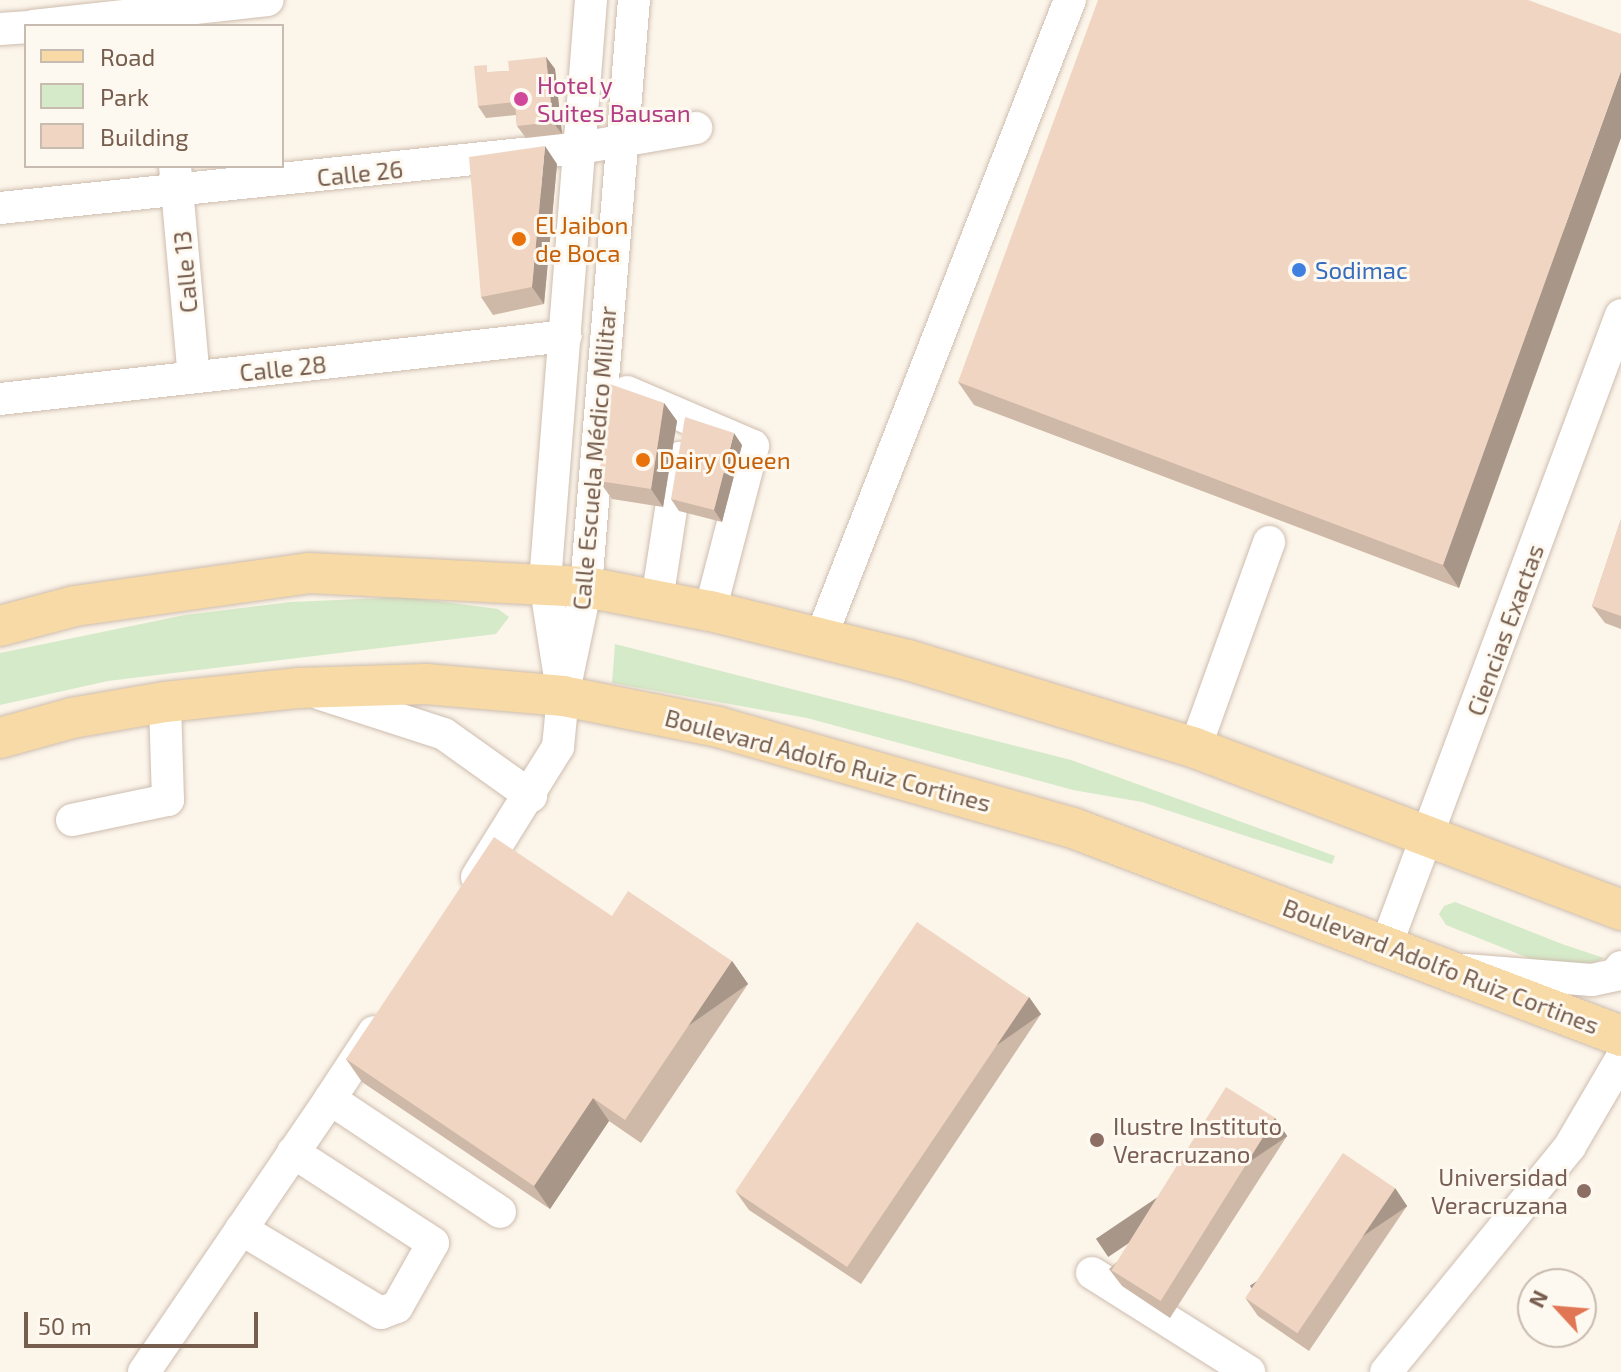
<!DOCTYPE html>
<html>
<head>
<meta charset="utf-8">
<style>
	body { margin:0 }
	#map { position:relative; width:1621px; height:1372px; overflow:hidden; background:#fcf5ea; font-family:"Exo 2",sans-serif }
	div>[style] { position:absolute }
	.green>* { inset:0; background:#d5eac8 }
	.roads { filter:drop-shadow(0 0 2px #cebdaf) drop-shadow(0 0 2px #cebdaf) }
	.minor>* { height:32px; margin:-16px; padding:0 16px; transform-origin:16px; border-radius:16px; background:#fff }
	.major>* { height:40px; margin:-20px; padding:0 20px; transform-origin:20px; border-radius:20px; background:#f7daa5 }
	.wall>* { inset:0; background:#ceb8a7 }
	.shaded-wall>* { inset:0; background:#a89688; transform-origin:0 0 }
	.building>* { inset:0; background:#f0d6c2; transform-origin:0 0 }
	.dots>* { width:22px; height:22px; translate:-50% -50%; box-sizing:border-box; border:4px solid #fef9f0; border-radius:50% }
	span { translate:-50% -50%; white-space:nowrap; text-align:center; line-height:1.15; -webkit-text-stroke:6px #fef9f0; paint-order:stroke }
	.hotel-label { font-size:24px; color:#b23c85 }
	.left { translate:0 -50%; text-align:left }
	.street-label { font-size:24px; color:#765d4d }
	.food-label { font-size:24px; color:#c56008 }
	.shop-label { font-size:24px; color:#366cbe }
	.education-label { font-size:24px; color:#785e54 }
	.right { translate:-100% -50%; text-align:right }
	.legend { position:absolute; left:24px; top:24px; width:260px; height:144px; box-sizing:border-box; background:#fef9f0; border:2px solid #c8bbaf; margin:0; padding:10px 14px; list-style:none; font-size:24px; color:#765d4d }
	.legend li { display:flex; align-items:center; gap:16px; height:40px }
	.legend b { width:40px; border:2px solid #c8bbaf }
	.north { position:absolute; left:1517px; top:1268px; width:80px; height:80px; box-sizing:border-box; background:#fef9f0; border:2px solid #c8bbaf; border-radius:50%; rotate:296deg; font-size:22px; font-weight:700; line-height:32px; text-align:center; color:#765d4d }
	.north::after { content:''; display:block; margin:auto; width:28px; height:36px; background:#e07654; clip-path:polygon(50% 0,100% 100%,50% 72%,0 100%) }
	.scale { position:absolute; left:24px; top:1312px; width:234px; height:36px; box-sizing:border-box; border:4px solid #765d4d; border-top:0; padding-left:10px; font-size:24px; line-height:28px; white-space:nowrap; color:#765d4d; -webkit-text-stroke:6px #fef9f0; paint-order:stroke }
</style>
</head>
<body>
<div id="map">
	<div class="green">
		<div style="clip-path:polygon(406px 597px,498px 609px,509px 617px,496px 634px,108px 681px,0 705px,0 653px,185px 615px,291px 602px)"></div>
		<div style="clip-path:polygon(615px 644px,1071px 760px,1335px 856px,1332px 864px,1142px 802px,1073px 790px,807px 718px,612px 683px)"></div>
		<div style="clip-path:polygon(1455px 902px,1562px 944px,1604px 958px,1582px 970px,1531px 959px,1446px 925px,1439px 914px,1444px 906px)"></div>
	</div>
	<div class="roads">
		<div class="minor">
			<div style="left:33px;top:26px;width:236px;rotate:-6.3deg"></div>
			<div style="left:0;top:29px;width:26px;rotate:-4deg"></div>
			<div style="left:175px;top:166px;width:212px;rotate:84.9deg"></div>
			<div style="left:0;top:208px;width:583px;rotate:-5.91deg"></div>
			<div style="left:580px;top:148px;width:118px;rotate:-9.8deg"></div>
			<div style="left:627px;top:392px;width:137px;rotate:23.2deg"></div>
			<div style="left:753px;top:446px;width:171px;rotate:104.6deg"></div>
			<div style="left:0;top:399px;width:569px;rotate:-6.35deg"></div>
			<div style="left:657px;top:600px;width:144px;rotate:-81.2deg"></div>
			<div style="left:821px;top:637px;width:684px;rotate:-68.65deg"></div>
			<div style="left:560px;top:678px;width:97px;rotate:-98.9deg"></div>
			<div style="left:545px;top:582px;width:584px;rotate:-85.48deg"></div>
			<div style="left:321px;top:694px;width:129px;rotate:18deg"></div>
			<div style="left:444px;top:734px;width:107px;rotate:35.5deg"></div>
			<div style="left:1195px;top:748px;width:219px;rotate:-70.2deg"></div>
			<div style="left:72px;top:820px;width:98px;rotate:-11.8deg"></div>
			<div style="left:168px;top:800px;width:98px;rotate:-91.8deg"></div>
			<div style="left:477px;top:877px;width:153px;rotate:-58.1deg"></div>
			<div style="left:558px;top:747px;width:51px;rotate:-84.4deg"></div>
			<div style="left:563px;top:696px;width:111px;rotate:-78.1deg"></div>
			<div style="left:586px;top:587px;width:589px;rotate:-85.33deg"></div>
			<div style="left:1387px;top:943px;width:670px;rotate:-69.56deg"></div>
			<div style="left:1465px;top:970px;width:127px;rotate:4.5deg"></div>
			<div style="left:1592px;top:980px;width:24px;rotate:-12deg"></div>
			<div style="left:1615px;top:975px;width:10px;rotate:-53deg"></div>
			<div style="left:330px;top:1099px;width:80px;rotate:-56.7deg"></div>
			<div style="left:241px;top:1229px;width:163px;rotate:31deg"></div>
			<div style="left:381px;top:1313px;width:17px;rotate:-21deg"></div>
			<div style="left:397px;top:1307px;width:73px;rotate:-60.6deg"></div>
			<div style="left:433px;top:1243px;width:167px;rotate:-147deg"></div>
			<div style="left:1092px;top:1273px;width:186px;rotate:32.2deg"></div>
			<div style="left:144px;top:1372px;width:330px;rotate:-55.7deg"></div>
			<div style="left:330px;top:1099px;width:204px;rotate:33.6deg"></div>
			<div style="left:1386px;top:1372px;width:291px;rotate:-50.8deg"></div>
			<div style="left:1570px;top:1146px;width:101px;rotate:-59.6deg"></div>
		</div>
		<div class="major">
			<div style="left:0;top:626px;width:78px;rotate:-14.9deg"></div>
			<div style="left:75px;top:606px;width:236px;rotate:-8deg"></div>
			<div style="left:309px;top:573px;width:277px;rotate:2.9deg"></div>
			<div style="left:586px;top:587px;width:126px;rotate:11deg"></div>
			<div style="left:710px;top:611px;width:204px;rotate:13.9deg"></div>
			<div style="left:908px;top:660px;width:300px;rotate:17deg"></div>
			<div style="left:1195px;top:748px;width:456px;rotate:20.8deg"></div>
			<div style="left:0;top:738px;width:75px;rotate:-15.5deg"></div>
			<div style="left:72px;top:718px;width:94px;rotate:-9.8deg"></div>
			<div style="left:165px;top:702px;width:135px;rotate:-6deg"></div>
			<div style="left:299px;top:688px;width:127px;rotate:-1.8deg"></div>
			<div style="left:426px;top:684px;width:138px;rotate:5deg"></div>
			<div style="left:563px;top:696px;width:158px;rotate:11.3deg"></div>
			<div style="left:718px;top:727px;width:369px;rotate:15.9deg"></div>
			<div style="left:1073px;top:828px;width:586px;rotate:20.78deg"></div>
		</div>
	</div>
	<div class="wall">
		<div style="clip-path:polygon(1621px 34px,1459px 588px,974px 405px,958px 382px)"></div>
		<div style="clip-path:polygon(546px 57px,555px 69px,562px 134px,526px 138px,517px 126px,516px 115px,486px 118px,478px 106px,492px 72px,509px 71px)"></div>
		<div style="clip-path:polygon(557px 164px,544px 304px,493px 315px,481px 297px)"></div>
		<div style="clip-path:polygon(664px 403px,677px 421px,663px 507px,612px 499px,599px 481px)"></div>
		<div style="clip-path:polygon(742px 445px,722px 522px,679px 511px,671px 499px)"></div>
		<div style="clip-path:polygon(1621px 519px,1621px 629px,1605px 623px,1592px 606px)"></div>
		<div style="clip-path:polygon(612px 916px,732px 961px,748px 984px,641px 1143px,609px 1121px,550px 1209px,362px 1082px,346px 1059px)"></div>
		<div style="clip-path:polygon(1029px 997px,1041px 1014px,861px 1284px,749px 1210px,736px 1192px)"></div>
		<div style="clip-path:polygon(1275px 1118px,1287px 1136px,1170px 1318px,1122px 1286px,1109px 1269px)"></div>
		<div style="clip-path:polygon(1395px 1188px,1407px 1206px,1309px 1351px,1258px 1316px,1246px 1299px)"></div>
	</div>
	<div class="shaded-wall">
		<div style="clip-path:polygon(546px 57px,555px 69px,562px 134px,553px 122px)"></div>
		<div style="clip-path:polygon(1621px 71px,1621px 138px,1459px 588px,1443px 565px)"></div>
		<div style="clip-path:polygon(545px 146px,557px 164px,544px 304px,532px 287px)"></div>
		<div style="clip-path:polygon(664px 403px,677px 421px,663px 507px,651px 489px)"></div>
		<div style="clip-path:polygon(734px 433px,742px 445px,722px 522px,714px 510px)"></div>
		<div style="left:732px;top:961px;width:28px;height:192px;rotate:55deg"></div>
		<div style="left:1029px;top:997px;width:21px;height:325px;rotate:55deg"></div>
		<div style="clip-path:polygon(593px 1098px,609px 1121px,550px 1209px,534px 1186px)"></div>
		<div style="left:1275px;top:1118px;width:22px;height:216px;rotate:56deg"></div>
		<div style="left:1395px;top:1188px;width:22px;height:175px;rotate:56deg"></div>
	</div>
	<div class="building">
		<div style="clip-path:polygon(1098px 0,1528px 0,1621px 34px,1621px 71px,1443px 565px,958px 382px)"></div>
		<div style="clip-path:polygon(546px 57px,553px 122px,517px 126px,515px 102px,478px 106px,474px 66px,487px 65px,487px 72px,509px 71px,508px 61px)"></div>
		<div style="clip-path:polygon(545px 146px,532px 287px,481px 297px,469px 157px)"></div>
		<div style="clip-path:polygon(607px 383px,664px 403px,651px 489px,599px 481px)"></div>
		<div style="clip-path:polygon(685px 417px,734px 433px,714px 510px,671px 499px)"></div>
		<div style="clip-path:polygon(1621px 519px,1621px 616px,1592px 606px)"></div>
		<div style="clip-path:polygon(494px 837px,612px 916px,628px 891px,732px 961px,625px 1120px,593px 1098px,534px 1186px,346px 1059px)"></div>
		<div style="left:917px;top:922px;width:135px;height:325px;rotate:34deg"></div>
		<div style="left:1226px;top:1087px;width:58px;height:216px;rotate:32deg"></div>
		<div style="left:1343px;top:1153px;width:63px;height:175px;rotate:34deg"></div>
	</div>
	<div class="dots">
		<div style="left:521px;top:99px;background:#d1479c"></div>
		<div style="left:519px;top:239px;background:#e8710a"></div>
		<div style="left:1299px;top:270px;background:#3f7fe0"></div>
		<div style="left:643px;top:460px;background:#e8710a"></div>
		<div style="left:1097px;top:1140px;background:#8d6e63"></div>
		<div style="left:1584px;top:1191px;background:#8d6e63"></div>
	</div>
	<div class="hotel-label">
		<span class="left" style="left:537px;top:99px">Hotel y<br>Suites Bausan</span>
	</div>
	<div class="street-label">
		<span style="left:360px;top:173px;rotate:-6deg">Calle 26</span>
		<span style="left:185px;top:272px;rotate:-95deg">Calle 13</span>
		<span style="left:283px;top:368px;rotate:-6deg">Calle 28</span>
		<span style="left:594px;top:458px;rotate:-85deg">Calle Escuela Médico Militar</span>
		<span style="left:1505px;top:630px;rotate:-70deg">Ciencias Exactas</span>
		<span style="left:828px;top:760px;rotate:15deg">Boulevard Adolfo Ruiz Cortines</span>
		<span style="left:1441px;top:966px;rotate:21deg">Boulevard Adolfo Ruiz Cortines</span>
	</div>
	<div class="food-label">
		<span class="left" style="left:535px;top:239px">El Jaibon<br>de Boca</span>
		<span class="left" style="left:659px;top:460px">Dairy Queen</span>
	</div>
	<div class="shop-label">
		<span class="left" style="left:1315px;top:270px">Sodimac</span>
	</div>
	<div class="education-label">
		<span class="left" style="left:1113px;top:1140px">Ilustre Instituto<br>Veracruzano</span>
		<span class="right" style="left:1568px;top:1191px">Universidad<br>Veracruzana</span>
	</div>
	<ul class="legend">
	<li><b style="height:10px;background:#f7daa5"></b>Road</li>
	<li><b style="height:22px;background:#d5eac8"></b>Park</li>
	<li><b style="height:22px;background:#f0d6c2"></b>Building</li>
	</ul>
	<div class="north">N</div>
	<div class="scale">50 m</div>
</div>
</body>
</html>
